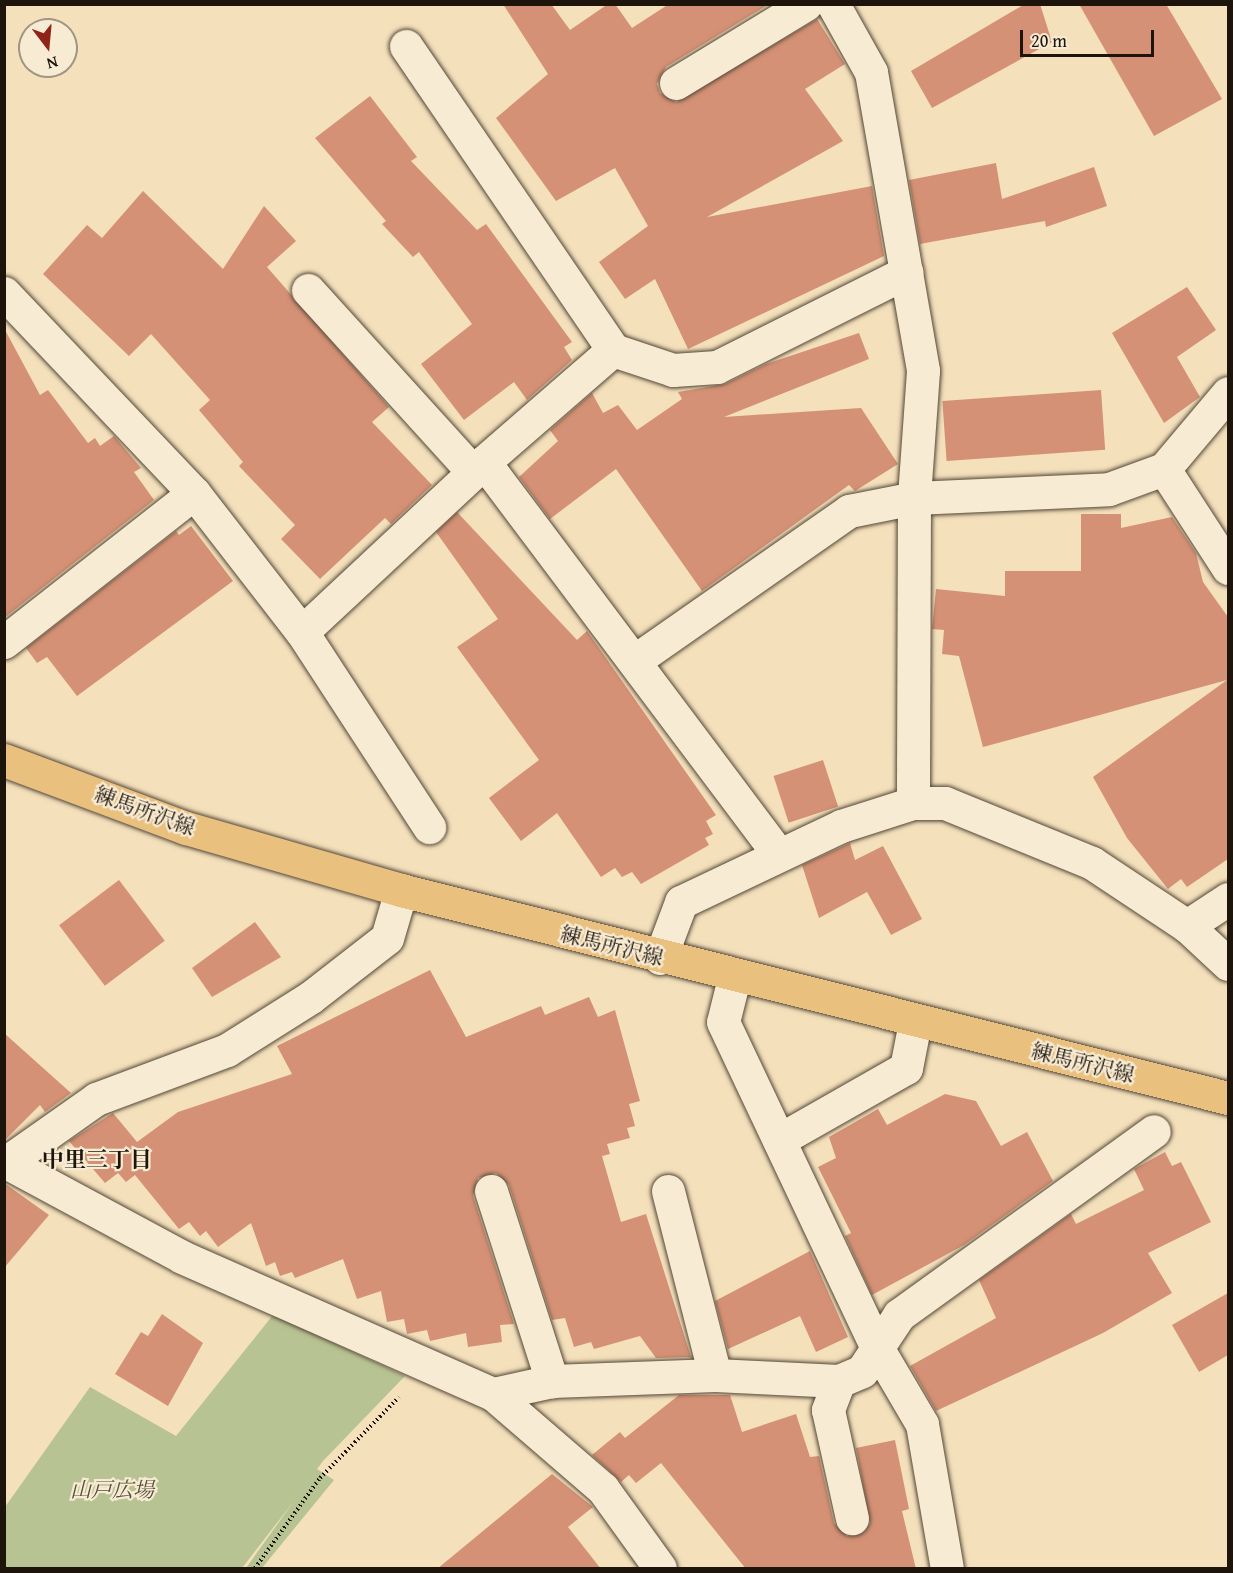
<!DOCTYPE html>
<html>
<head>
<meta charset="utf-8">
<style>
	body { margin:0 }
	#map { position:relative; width:1233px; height:1573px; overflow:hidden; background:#f4e0bb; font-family:"Gentium Book Plus","Noto Serif JP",serif }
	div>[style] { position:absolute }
	.green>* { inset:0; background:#b8c393 }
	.building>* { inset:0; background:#d59175; transform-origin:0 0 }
	.path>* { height:4px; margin-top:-2px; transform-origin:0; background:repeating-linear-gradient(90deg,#1d140c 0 1.5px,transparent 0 4.5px) }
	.roads { filter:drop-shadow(0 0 2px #534738) drop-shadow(0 0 2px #534738) }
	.minor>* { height:33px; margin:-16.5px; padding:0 16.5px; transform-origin:16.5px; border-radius:16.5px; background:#f8ebd3 }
	.major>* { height:33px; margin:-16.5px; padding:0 16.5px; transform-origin:16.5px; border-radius:16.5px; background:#eac07e }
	span { translate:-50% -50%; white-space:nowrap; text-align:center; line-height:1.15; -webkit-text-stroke:4.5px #f8ebd3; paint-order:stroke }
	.street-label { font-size:21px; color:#1d140c }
	.park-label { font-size:21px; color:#53513b; font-style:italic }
	.neighbourhood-label { font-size:22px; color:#1d140c; font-weight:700 }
	.frame { position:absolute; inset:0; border:6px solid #1d140c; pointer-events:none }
	.north { position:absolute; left:18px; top:18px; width:60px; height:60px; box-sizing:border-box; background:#f8ebd3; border:2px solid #a09583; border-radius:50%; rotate:164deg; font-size:16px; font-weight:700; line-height:24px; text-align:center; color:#1d140c }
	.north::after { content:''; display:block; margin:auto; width:21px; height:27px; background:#8f2418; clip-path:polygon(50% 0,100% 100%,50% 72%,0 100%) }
	.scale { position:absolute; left:1020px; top:30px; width:134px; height:27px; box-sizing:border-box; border:3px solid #1d140c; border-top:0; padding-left:8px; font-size:18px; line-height:21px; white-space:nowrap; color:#1d140c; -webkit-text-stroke:4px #f8ebd3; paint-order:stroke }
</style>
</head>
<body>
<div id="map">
	<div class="green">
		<div style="clip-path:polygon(273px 1315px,405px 1376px,323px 1461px,317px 1469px,334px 1480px,262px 1568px,246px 1568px,294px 1501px,242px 1568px,5px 1568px,5px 1507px,90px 1387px,176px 1436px)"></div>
	</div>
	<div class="building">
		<div style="clip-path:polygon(503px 4px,551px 4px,570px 30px,608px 4px,615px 4px,632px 28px,669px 4px,769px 4px,666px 67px,657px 84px,660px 93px,676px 102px,817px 19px,845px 64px,805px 89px,843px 141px,707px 217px,872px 186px,884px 256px,688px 349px,655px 279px,625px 299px,599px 262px,648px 226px,615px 168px,556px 201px,496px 118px,548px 74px)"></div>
		<div style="clip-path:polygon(1025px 4px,1040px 4px,1052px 42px,932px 108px,911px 71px)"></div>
		<div style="clip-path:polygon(1079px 4px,1166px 4px,1222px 99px,1154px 136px)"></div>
		<div style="clip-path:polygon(370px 96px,417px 157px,411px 161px,477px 230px,486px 224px,572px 342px,564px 347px,572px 360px,527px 400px,514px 382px,464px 420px,421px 364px,472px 324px,419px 252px,413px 257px,382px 224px,386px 221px,315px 138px)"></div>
		<div style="clip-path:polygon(996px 163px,1002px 199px,1094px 167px,1107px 206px,1046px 227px,1045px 221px,920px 244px,909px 180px)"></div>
		<div style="clip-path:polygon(143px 191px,223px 269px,264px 206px,296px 241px,267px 267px,389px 407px,372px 422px,432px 485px,391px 524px,385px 518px,320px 579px,281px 539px,295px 525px,239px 466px,243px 462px,199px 410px,210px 400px,151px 334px,129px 356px,43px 274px,87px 225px,102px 238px)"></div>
		<div style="clip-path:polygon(1187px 287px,1216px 330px,1177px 357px,1200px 397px,1164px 423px,1112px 333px)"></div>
		<div style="clip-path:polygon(4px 328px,40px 395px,48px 390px,88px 443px,95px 438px,100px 446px,114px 436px,141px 468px,134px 472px,154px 500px,4px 618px)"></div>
		<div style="clip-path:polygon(859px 333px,869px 359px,724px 417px,861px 408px,898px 464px,855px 491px,849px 485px,702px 591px,616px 469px,550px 519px,519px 477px,558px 441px,550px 430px,592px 393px,603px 413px,618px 405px,637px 430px,682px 399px,678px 392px,725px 384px,766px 364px)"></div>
		<div style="left:1101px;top:390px;width:60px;height:159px;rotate:86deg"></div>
		<div style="clip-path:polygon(457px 512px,577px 640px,587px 631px,716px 815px,706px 821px,713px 834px,705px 838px,709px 845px,641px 884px,632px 872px,622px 877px,615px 868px,601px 877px,557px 813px,521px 841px,489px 798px,539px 760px,457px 647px,498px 619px,436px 532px)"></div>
		<div style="clip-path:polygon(1081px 514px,1121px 514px,1121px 528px,1172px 517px,1196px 553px,1203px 582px,1228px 617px,1228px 859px,1187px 887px,1181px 879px,1168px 889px,1127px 838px,1093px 777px,1227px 680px,983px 747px,959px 656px,942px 654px,944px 630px,932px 629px,936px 589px,1005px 596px,1005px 571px,1081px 571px)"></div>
		<div style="clip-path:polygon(191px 526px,233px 581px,77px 696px,47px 657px,37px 663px,26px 648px,176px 531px,179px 535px)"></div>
		<div style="left:823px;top:760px;width:49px;height:52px;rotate:72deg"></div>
		<div style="clip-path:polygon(850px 843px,855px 860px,883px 846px,922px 919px,891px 935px,867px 892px,819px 918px,802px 865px)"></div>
		<div style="left:119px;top:880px;width:76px;height:75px;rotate:53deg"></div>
		<div style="clip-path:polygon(255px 922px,281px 957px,212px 997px,192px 968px)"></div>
		<div style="clip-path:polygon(430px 970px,466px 1037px,541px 1006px,545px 1015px,589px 997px,598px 1017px,615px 1010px,640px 1101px,629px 1104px,635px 1126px,627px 1128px,630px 1138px,607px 1144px,610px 1154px,602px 1156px,621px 1222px,646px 1214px,691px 1357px,656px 1358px,640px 1336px,594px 1349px,591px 1342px,574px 1347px,565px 1318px,552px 1320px,509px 1185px,496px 1173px,478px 1178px,473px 1196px,514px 1324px,500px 1325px,502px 1342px,468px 1347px,466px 1333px,430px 1341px,427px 1330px,407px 1334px,404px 1319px,387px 1322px,381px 1291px,357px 1299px,343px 1259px,295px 1278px,292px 1272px,280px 1276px,275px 1262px,266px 1266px,251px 1223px,218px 1247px,206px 1231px,200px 1236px,189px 1222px,179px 1229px,135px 1175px,126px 1182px,118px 1173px,105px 1183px,69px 1141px,113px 1113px,137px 1142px,178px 1112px,292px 1074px,277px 1046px)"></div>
		<div style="clip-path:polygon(4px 1033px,71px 1093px,45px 1112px,40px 1105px,4px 1141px)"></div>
		<div style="clip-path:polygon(945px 1094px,976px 1101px,1001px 1146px,1027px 1132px,1053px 1181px,964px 1245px,872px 1295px,845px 1236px,851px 1233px,818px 1167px,836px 1158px,829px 1137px,878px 1109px,887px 1125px)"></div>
		<div style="clip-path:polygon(1165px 1152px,1172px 1166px,1181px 1162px,1211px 1222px,1148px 1253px,1172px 1293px,1103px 1333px,936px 1411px,910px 1366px,996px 1318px,979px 1280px,1071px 1214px,1076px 1224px,1144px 1190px,1134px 1169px)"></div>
		<div style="clip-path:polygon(4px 1183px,49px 1215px,4px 1268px)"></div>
		<div style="clip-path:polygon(810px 1251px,848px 1337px,816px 1352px,800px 1316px,728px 1349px,715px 1301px)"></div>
		<div style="clip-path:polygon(1228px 1293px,1228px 1355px,1199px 1372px,1172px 1325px)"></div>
		<div style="clip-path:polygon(162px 1314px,203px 1343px,168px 1406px,115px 1374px,141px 1332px,148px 1336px)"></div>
		<div style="clip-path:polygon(679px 1395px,730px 1395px,742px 1432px,796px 1414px,810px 1457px,819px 1456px,834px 1523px,847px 1536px,864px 1532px,870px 1523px,856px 1448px,895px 1440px,909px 1509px,902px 1511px,916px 1569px,746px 1569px,661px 1463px,636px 1483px,629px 1475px,621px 1482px,592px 1455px,620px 1432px,625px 1438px)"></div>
		<div style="clip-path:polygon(552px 1474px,593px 1507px,568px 1527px,601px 1569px,437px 1569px)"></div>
	</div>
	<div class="path">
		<div style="left:255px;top:1568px;width:111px;rotate:-54.2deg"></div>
		<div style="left:320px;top:1478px;width:113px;rotate:-45.7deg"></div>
	</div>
	<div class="roads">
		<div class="minor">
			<div style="left:833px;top:4px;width:78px;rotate:60.8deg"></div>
			<div style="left:871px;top:72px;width:303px;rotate:80.1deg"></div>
			<div style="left:923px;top:371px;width:127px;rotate:94.1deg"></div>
			<div style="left:914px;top:498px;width:305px;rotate:90.2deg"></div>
			<div style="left:406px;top:46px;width:368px;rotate:55.7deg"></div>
			<div style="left:613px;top:350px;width:63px;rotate:18.4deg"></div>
			<div style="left:673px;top:370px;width:44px;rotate:-3.9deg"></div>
			<div style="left:717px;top:367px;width:212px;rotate:-26.6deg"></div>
			<div style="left:676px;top:83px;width:152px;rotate:-31.3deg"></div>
			<div style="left:308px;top:290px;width:246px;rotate:47.8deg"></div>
			<div style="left:4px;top:293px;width:276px;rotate:46.5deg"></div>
			<div style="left:194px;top:493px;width:176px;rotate:52.2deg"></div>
			<div style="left:302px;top:632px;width:249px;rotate:-43deg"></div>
			<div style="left:484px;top:462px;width:490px;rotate:53.1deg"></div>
			<div style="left:484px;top:462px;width:171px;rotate:-41deg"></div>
			<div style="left:1164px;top:469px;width:118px;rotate:57.1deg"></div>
			<div style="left:302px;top:632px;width:233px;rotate:56.9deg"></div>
			<div style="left:4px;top:642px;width:241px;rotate:-38.1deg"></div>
			<div style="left:637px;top:659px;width:259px;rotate:-34.9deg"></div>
			<div style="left:849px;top:511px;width:66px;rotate:-11.3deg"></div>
			<div style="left:914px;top:498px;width:195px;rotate:-2.6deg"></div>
			<div style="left:1109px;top:489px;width:59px;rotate:-20deg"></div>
			<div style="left:1164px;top:469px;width:99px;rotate:-49.9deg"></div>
			<div style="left:1187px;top:926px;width:49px;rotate:-33.4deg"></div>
			<div style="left:660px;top:958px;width:60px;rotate:-69.4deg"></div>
			<div style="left:681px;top:902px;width:177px;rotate:-25.4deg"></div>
			<div style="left:841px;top:826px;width:76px;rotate:-17.7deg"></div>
			<div style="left:913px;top:803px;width:32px"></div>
			<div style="left:945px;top:803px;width:159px;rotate:22.2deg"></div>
			<div style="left:1092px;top:863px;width:114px;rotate:33.6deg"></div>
			<div style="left:1187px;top:926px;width:56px;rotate:42.8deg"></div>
			<div style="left:734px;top:978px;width:45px;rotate:104deg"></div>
			<div style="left:723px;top:1022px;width:356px;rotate:64.7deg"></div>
			<div style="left:875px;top:1344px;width:93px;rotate:59.6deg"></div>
			<div style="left:922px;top:1424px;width:146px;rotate:80.2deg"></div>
			<div style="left:779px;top:1140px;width:146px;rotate:-29.6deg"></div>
			<div style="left:906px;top:1068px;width:47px;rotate:-78.9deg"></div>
			<div style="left:4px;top:1161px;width:202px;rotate:28.3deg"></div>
			<div style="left:182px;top:1257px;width:340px;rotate:23.8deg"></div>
			<div style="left:493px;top:1394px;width:145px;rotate:40.8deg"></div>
			<div style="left:603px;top:1489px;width:97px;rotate:54.2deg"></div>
			<div style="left:4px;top:1164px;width:113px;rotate:-35.2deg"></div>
			<div style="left:96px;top:1099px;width:140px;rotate:-20.5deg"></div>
			<div style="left:227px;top:1050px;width:99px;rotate:-32.2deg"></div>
			<div style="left:311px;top:997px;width:96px;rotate:-37.8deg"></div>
			<div style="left:387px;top:938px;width:50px;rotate:-73.7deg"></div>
			<div style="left:491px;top:1191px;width:200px;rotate:72.2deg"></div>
			<div style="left:668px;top:1191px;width:190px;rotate:75.7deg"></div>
			<div style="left:839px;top:1381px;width:31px;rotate:111deg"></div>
			<div style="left:828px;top:1410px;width:111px;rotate:77.5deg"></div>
			<div style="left:493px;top:1394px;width:60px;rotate:-12.4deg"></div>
			<div style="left:552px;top:1381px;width:163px;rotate:-2.1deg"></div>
			<div style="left:715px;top:1375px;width:124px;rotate:2.8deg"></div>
			<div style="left:839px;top:1381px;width:25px;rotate:-23deg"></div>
			<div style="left:862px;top:1371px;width:67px;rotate:-56.5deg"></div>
			<div style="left:899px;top:1315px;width:314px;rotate:-35.8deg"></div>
		</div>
		<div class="major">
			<div style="left:4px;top:760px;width:194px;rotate:20.5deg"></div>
			<div style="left:186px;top:828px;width:224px;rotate:16.1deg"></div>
			<div style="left:401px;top:890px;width:853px;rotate:14.12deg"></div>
		</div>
	</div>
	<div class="street-label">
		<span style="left:145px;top:811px;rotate:20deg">練馬所沢線</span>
		<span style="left:612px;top:946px;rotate:14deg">練馬所沢線</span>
		<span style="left:1083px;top:1063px;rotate:14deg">練馬所沢線</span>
	</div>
	<div class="park-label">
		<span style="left:112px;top:1490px">山戸広場</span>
	</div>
	<div class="neighbourhood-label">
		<span style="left:97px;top:1160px">中里三丁目</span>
	</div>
	<div class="frame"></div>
	<div class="north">N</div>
	<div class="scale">20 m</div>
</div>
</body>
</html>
